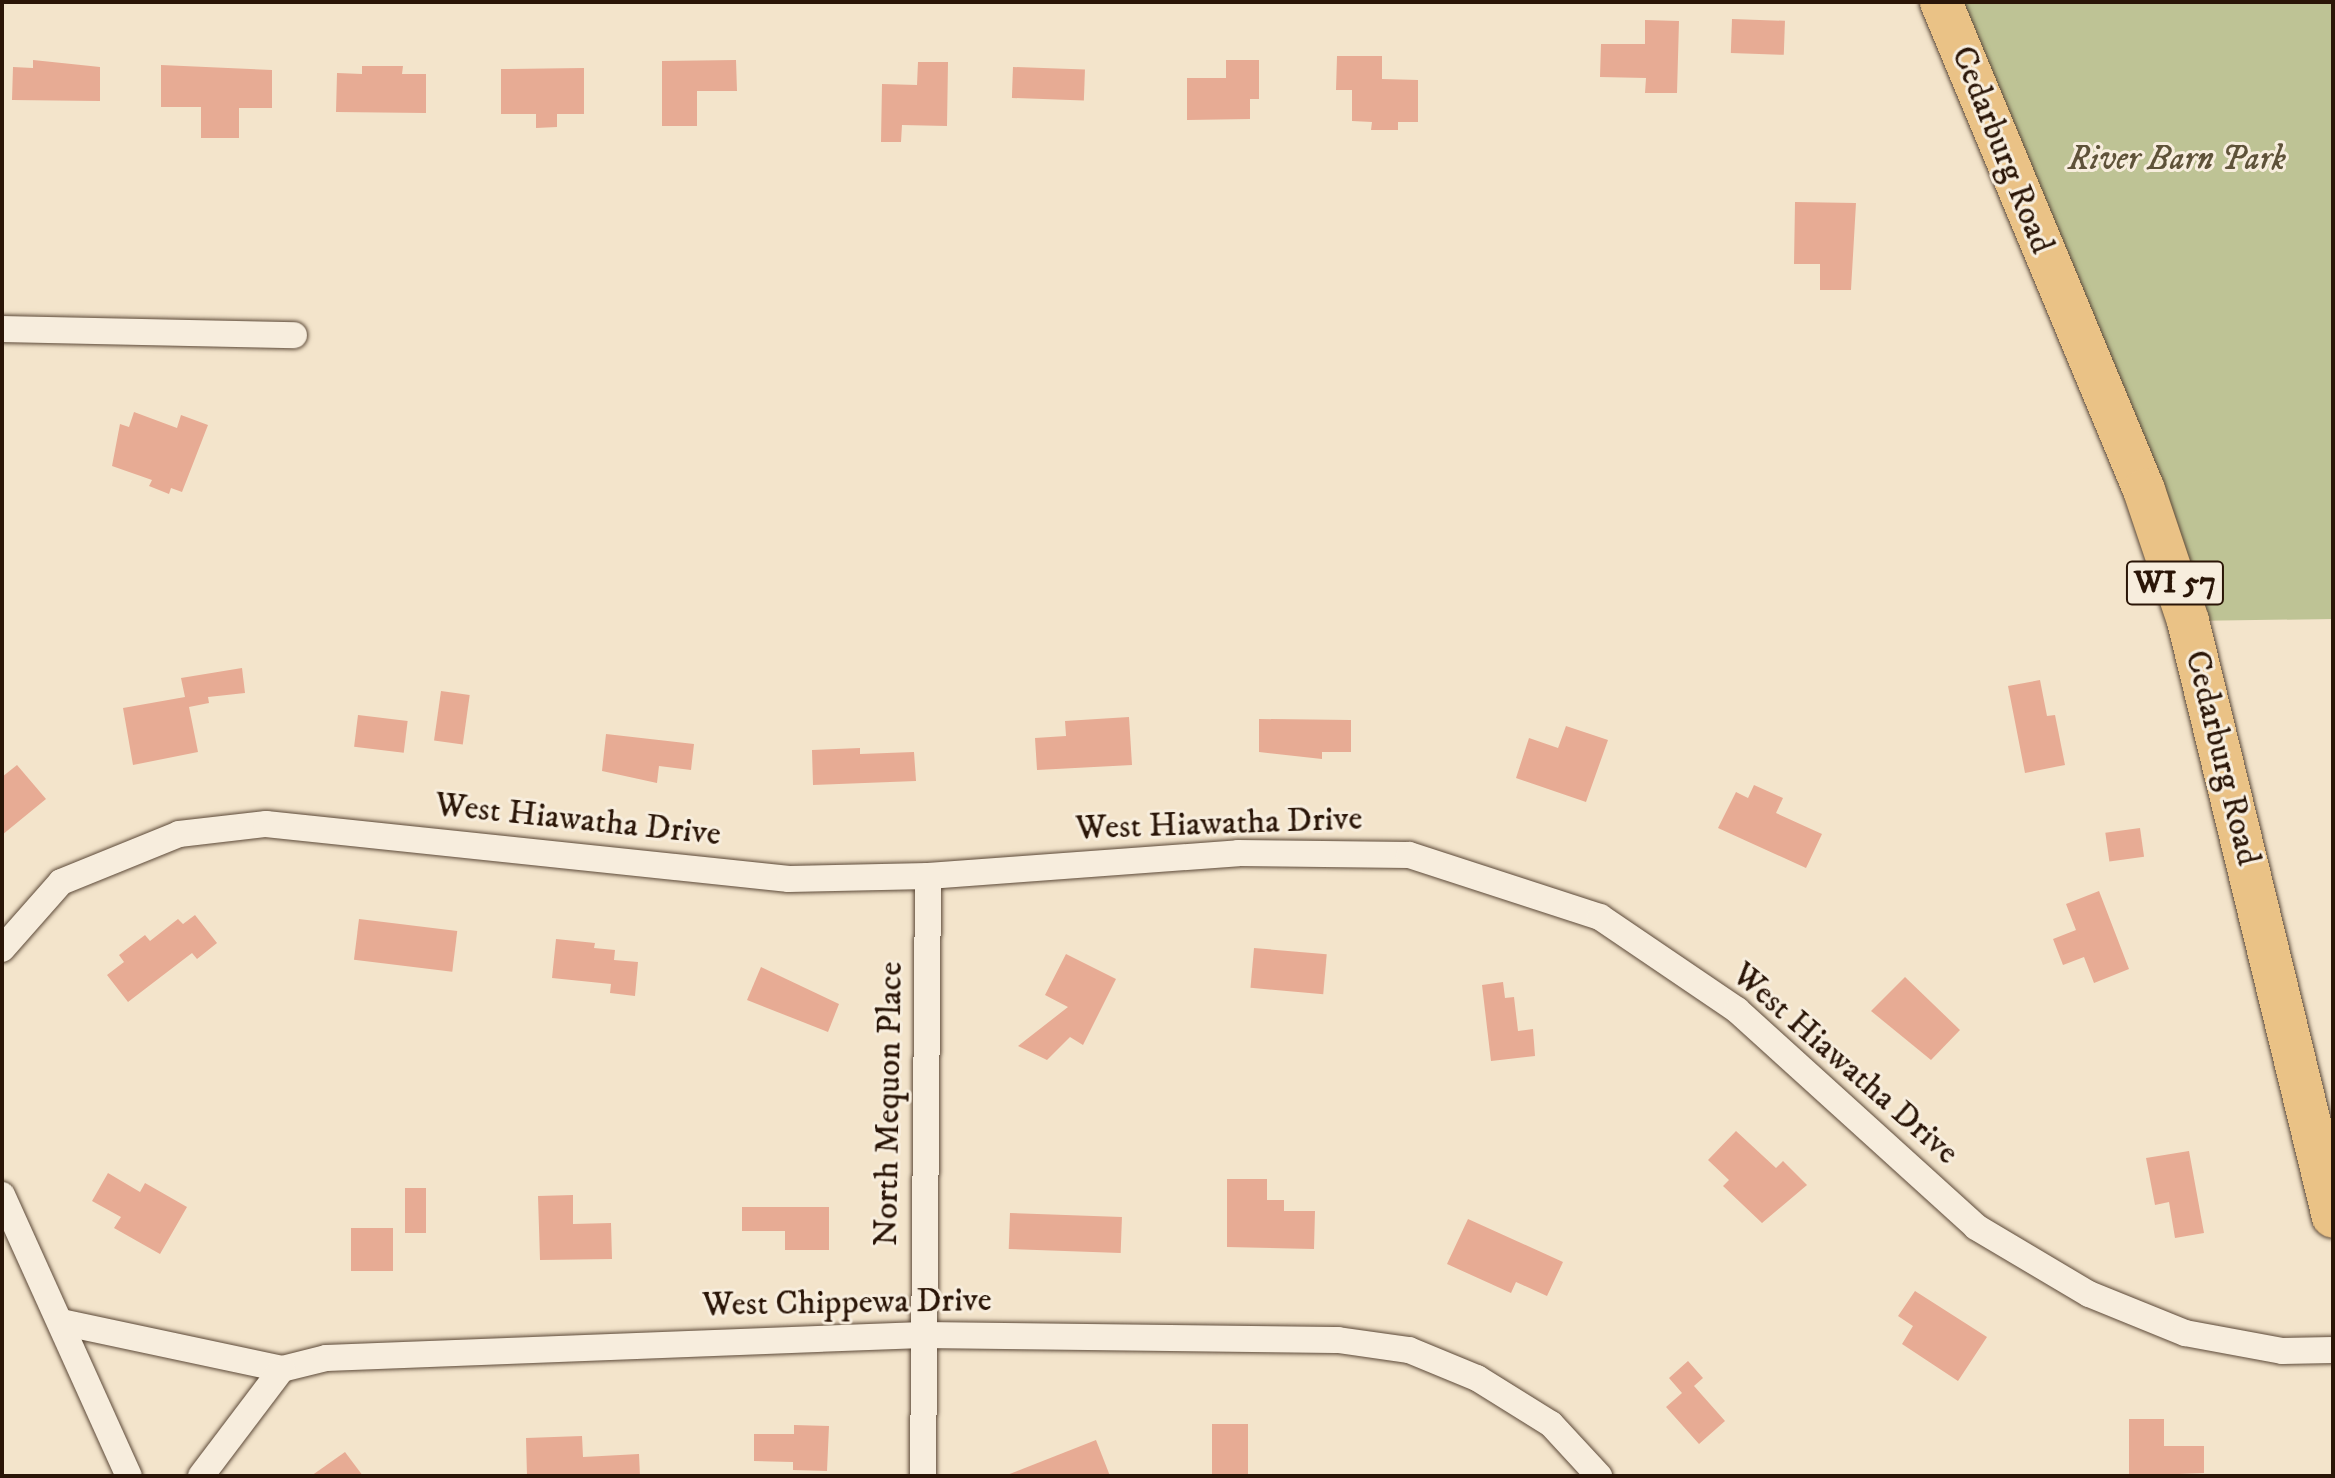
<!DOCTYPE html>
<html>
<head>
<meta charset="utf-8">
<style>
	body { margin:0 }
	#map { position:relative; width:2335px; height:1478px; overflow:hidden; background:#f3e4cb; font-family:"IM FELL DW Pica",serif }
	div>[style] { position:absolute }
	.green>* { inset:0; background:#bec395 }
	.building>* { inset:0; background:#e7ab94; transform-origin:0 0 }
	.roads { filter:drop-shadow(0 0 2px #5c4938) drop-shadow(0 0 2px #5c4938) }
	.street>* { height:26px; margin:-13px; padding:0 13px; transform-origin:13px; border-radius:13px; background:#f7eddd }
	.primary>* { height:42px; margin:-21px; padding:0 21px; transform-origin:21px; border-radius:21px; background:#eac286 }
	span { translate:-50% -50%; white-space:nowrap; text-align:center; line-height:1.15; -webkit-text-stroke:6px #f7eddd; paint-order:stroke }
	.shield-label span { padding:2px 6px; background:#f7eddd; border:2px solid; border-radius:6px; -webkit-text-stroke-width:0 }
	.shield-label { font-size:32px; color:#2a1507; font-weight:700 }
	.street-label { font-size:34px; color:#2a1507 }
	.park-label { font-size:34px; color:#5e5239; font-style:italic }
	.frame { position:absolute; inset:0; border:4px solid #2a1507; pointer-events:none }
</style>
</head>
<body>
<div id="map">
	<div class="green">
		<div style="clip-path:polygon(1941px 2px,2333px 2px,2333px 619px,2188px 621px)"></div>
	</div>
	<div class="building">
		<div style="left:1732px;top:19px;width:53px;height:34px;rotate:2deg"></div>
		<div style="clip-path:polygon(1645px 20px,1679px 21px,1677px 93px,1645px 93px,1646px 78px,1600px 77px,1601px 44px,1645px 44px)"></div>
		<div style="clip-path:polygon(1337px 56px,1382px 56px,1382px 79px,1418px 80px,1418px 122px,1398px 122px,1398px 130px,1371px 130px,1372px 122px,1352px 121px,1352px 90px,1336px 90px)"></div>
		<div style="clip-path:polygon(33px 60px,100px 67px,100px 101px,12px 100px,13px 67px,33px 68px)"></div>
		<div style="clip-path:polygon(736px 60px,737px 91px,697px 91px,697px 126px,662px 126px,662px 61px)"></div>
		<div style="clip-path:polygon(1226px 60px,1259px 60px,1259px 99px,1250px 99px,1250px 119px,1187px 120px,1187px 78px,1226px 78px)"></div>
		<div style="clip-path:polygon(918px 62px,948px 62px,947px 126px,902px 125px,901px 142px,881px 142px,882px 84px,917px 85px)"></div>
		<div style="clip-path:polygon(161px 65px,272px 70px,272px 108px,239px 108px,239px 138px,201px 138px,201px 107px,161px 107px)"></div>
		<div style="clip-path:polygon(362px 66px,403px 66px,402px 74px,426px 74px,426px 113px,336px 112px,337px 73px,362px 74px)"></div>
		<div style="left:1013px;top:67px;width:72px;height:31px;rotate:2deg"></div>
		<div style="clip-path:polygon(584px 68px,584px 114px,557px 114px,557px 127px,536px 128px,536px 114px,501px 114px,501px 69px)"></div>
		<div style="clip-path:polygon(1795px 202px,1856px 203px,1851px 290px,1820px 290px,1820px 264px,1794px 264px)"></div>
		<div style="clip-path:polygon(134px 412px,177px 428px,181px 415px,208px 425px,182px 492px,171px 488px,169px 494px,149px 486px,152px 480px,112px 466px,120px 424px,129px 427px)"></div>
		<div style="clip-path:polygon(242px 668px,245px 693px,208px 697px,209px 703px,189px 707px,198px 752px,133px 765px,123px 708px,185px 697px,181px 678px)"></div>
		<div style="clip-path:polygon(2040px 680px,2047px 716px,2055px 715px,2065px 765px,2025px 773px,2008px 686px)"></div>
		<div style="left:441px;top:691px;width:29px;height:50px;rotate:8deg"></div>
		<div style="left:358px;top:715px;width:50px;height:32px;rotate:7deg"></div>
		<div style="clip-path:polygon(1129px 717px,1132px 765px,1037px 770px,1035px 738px,1066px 736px,1065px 721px)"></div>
		<div style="clip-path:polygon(1259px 719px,1351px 720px,1351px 752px,1322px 752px,1322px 759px,1259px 752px)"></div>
		<div style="clip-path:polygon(1566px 726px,1608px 740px,1586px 802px,1516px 778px,1529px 738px,1558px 748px)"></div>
		<div style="clip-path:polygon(606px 734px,694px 744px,691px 770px,659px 766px,657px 783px,602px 771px)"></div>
		<div style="clip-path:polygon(860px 748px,860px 754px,914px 752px,916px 781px,813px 785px,812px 750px)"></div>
		<div style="clip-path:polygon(17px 765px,46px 799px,2px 835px,2px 777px)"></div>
		<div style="clip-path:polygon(1754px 785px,1783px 798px,1776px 813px,1822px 834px,1806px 868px,1718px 828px,1736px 792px,1748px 798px)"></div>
		<div style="left:2140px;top:828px;width:29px;height:35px;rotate:82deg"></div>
		<div style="clip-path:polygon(2099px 891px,2129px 969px,2094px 983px,2084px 957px,2063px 965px,2053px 939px,2076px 930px,2066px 904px)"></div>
		<div style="clip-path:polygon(195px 915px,217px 943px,197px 959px,192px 953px,128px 1002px,107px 975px,124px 962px,119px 955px,145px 935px,150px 941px,178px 919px,183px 924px)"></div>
		<div style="left:359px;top:919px;width:99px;height:41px;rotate:7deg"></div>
		<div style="clip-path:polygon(556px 939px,595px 943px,594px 948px,615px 950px,614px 960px,638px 962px,635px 996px,610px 993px,611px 984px,552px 978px)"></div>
		<div style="left:1254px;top:948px;width:73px;height:40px;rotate:5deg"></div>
		<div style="clip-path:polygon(1066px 954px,1116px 979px,1083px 1045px,1070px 1037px,1047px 1060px,1018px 1046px,1068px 1007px,1045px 995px)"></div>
		<div style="clip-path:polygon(761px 967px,839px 1004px,828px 1032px,747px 1000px)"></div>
		<div style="clip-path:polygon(1905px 977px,1960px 1030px,1931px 1060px,1871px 1011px)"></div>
		<div style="clip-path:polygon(1503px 982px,1505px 998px,1514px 997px,1518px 1031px,1533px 1029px,1535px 1056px,1491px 1061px,1482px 985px)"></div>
		<div style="clip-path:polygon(1736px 1131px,1776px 1168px,1783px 1161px,1807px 1185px,1762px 1223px,1723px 1186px,1729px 1180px,1708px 1160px)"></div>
		<div style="clip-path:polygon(2189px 1151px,2204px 1233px,2175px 1238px,2169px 1202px,2155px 1205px,2146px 1158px)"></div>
		<div style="clip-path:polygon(108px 1173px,140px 1192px,145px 1183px,187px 1207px,160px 1254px,114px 1228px,121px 1217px,92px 1201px)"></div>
		<div style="clip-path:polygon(1227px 1179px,1267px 1179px,1267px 1200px,1284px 1200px,1284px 1211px,1315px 1211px,1314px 1249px,1227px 1247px)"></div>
		<div style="left:405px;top:1188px;width:21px;height:45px"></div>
		<div style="clip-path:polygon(573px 1195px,573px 1224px,611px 1223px,612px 1259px,540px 1260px,538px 1196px)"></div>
		<div style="clip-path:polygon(742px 1207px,829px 1207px,829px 1250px,785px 1250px,785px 1231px,742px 1231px)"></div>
		<div style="left:1010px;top:1213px;width:112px;height:36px;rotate:2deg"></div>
		<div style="clip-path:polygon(1468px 1219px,1563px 1262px,1547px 1296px,1516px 1282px,1511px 1293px,1447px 1264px)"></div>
		<div style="left:393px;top:1228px;width:43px;height:42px;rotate:90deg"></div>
		<div style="clip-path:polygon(1915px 1291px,1987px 1337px,1958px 1381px,1902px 1344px,1913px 1326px,1898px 1316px)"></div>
		<div style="clip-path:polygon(1688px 1361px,1703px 1378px,1694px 1386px,1725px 1421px,1699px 1444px,1666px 1407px,1682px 1393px,1669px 1378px)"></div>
		<div style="clip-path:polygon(2129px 1419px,2164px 1419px,2164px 1446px,2204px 1446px,2204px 1473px,2129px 1476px)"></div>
		<div style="left:1212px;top:1424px;width:36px;height:52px"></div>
		<div style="clip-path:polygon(794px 1425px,829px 1426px,827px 1471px,793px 1470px,793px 1462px,754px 1461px,754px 1434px,794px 1434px)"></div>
		<div style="clip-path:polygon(582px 1436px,583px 1457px,639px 1454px,640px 1476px,527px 1476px,526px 1438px)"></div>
		<div style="clip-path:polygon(1096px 1440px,1110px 1476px,1007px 1476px,1007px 1475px)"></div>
		<div style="clip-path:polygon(345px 1452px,363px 1476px,311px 1476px)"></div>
	</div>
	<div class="roads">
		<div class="street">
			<div style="left:2px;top:329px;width:292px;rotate:1.2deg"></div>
			<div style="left:2px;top:949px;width:89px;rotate:-48.6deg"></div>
			<div style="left:61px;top:882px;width:127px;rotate:-22.1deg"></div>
			<div style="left:179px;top:834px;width:88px;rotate:-6.6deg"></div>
			<div style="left:266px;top:824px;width:526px;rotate:6deg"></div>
			<div style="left:789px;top:879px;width:139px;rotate:-1.2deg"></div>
			<div style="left:928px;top:876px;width:311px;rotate:-4.2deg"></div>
			<div style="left:1238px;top:853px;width:171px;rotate:0.7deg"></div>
			<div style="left:1409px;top:855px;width:201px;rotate:18deg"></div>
			<div style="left:1600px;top:917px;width:166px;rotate:34.2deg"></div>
			<div style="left:1737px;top:1010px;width:323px;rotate:42.2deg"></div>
			<div style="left:1976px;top:1227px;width:131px;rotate:30.7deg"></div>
			<div style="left:2089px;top:1294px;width:104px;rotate:22.1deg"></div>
			<div style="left:2185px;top:1333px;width:99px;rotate:10.5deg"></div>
			<div style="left:2282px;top:1351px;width:51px;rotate:-1.1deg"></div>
			<div style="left:2px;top:1195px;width:308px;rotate:65.7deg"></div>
			<div style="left:61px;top:1322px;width:226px;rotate:12deg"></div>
			<div style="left:282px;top:1369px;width:45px;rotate:-14deg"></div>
			<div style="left:326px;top:1358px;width:597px;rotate:-2.21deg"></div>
			<div style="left:923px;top:1335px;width:415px;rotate:0.7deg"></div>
			<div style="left:1338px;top:1340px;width:72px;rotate:8deg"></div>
			<div style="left:1409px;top:1350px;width:74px;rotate:22.4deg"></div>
			<div style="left:1477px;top:1378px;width:87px;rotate:31.9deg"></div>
			<div style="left:1551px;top:1424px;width:71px;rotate:47.3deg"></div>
			<div style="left:201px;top:1476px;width:134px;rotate:-52.9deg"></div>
			<div style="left:923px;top:1476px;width:600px;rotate:-89.52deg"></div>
		</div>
		<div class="primary">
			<div style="left:1941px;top:2px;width:529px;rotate:67.41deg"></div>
			<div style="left:2144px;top:490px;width:138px;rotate:71.4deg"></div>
			<div style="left:2188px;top:621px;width:613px;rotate:76.33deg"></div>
		</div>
	</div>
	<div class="shield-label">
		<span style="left:2175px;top:583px">WI 57</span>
	</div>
	<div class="street-label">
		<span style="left:2002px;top:150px;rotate:68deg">Cedarburg Road</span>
		<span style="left:2222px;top:758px;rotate:76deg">Cedarburg Road</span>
		<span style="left:578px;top:820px;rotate:6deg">West Hiawatha Drive</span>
		<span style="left:1219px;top:824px;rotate:-2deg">West Hiawatha Drive</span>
		<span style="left:1845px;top:1064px;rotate:41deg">West Hiawatha Drive</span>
		<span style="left:889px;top:1104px;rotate:-89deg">North Mequon Place</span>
		<span style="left:847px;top:1303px;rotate:-1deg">West Chippewa Drive</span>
	</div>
	<div class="park-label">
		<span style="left:2177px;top:160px">River Barn Park</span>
	</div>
	<div class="frame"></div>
</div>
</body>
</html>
